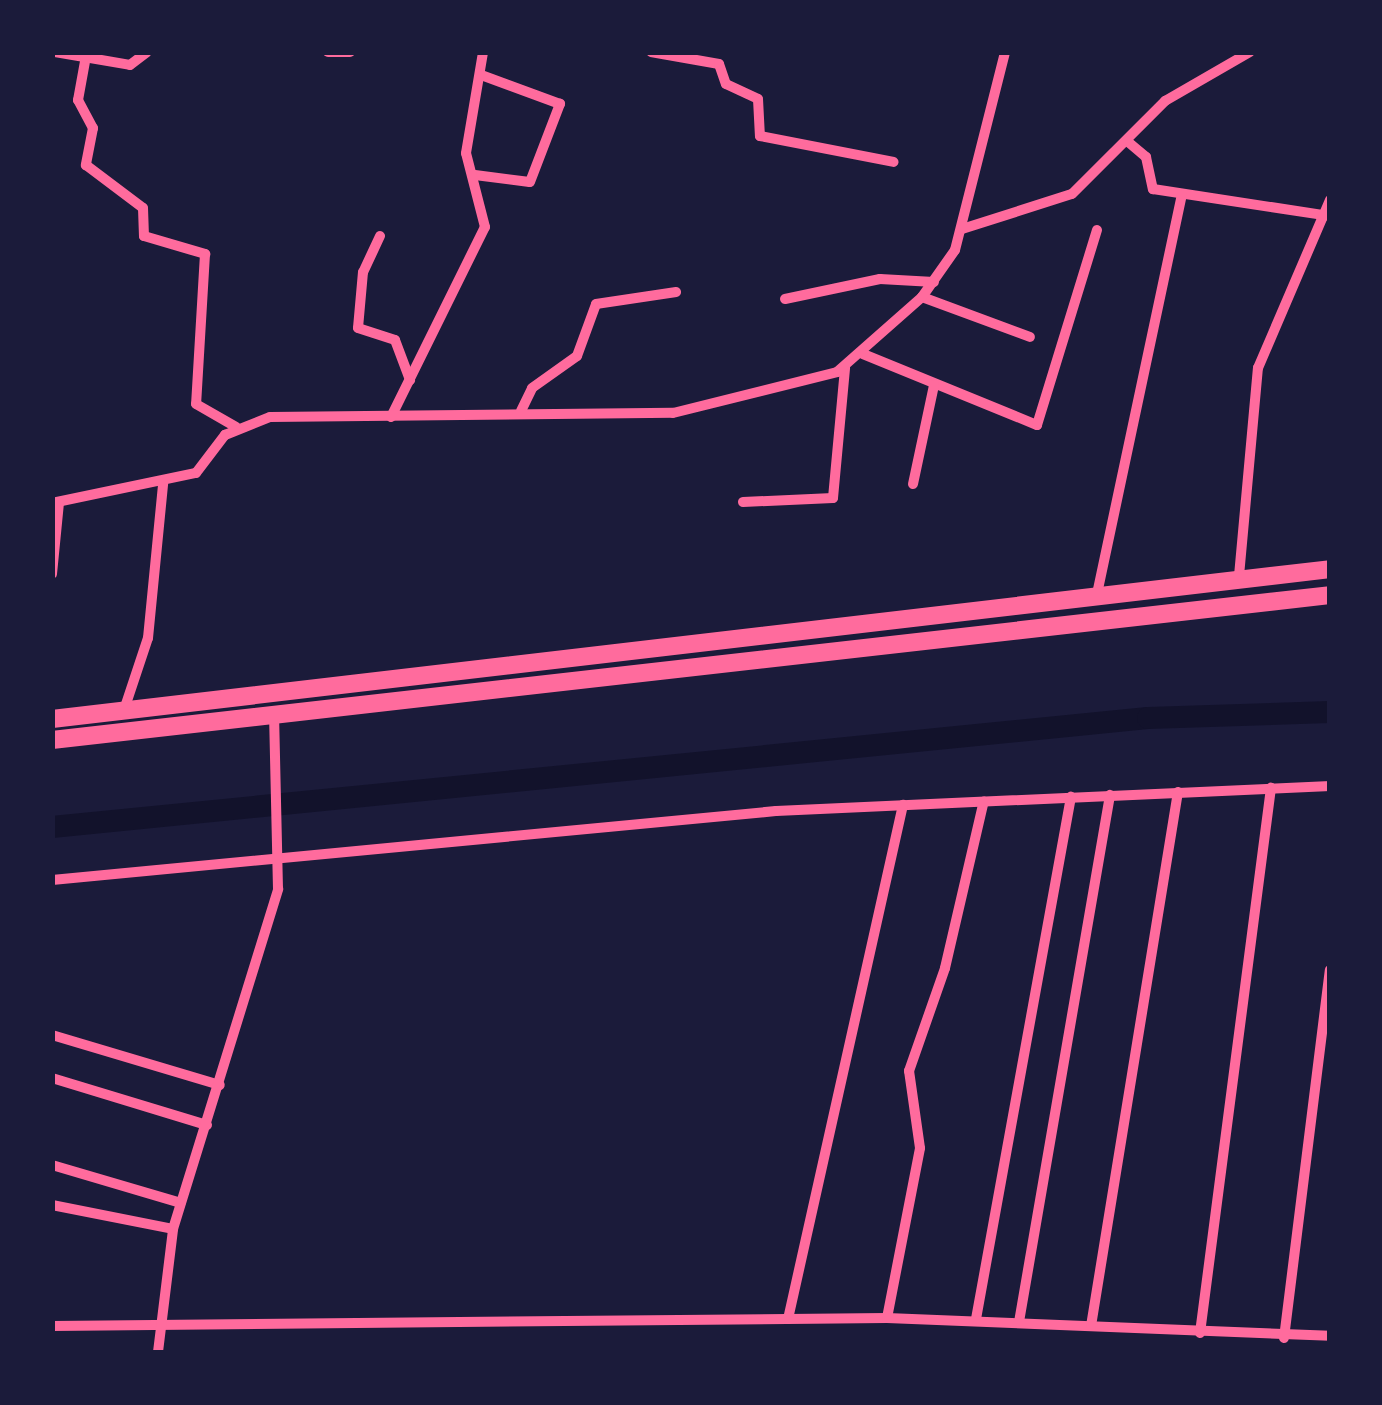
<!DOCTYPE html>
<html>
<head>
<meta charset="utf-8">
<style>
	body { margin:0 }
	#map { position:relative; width:1382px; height:1405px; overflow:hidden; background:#1b1b3a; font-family:"PT Sans",sans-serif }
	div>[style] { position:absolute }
	.canal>* { height:22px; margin:-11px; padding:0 11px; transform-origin:11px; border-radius:11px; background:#12122b }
	.minor>* { height:10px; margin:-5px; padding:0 5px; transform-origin:5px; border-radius:5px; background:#ff6b9d }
	.trunk>* { height:18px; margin:-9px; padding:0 9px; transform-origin:9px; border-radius:9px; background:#ff6b9d }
	span { translate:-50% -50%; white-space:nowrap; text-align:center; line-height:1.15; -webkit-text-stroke:9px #1b1b3a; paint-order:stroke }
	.frame { position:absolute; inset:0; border:55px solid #1b1b3a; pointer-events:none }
</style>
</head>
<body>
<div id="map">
	<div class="canal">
		<div style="left:52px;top:827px;width:1101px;rotate:-5.68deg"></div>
		<div style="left:1148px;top:718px;width:182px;rotate:-1.9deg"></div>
	</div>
	<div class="minor">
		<div style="left:55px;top:52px;width:76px;rotate:9.8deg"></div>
		<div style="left:130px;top:65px;width:21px;rotate:-37deg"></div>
		<div style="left:328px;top:52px;width:22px"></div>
		<div style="left:651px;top:52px;width:69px;rotate:10deg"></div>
		<div style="left:719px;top:64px;width:21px;rotate:71deg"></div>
		<div style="left:726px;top:84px;width:35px;rotate:25deg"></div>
		<div style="left:758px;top:99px;width:37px;rotate:87deg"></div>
		<div style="left:760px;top:136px;width:136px;rotate:11deg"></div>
		<div style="left:86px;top:56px;width:45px;rotate:100.3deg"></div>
		<div style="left:78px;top:100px;width:32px;rotate:62deg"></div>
		<div style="left:93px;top:128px;width:38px;rotate:101deg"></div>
		<div style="left:86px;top:165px;width:71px;rotate:37deg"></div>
		<div style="left:143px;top:208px;width:28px;rotate:88deg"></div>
		<div style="left:144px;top:236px;width:64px;rotate:16.4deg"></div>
		<div style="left:205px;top:254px;width:150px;rotate:93.4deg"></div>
		<div style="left:196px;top:404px;width:46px;rotate:29.9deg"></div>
		<div style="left:1127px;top:141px;width:25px;rotate:40deg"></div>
		<div style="left:1146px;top:157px;width:33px;rotate:78deg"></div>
		<div style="left:1153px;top:189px;width:178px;rotate:8.7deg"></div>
		<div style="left:475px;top:175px;width:55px;rotate:7.3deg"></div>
		<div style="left:530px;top:182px;width:84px;rotate:-69deg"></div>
		<div style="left:560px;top:104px;width:84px;rotate:-159.8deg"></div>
		<div style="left:962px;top:229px;width:115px;rotate:-17.7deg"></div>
		<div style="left:1072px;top:194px;width:132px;rotate:-45deg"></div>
		<div style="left:1165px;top:101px;width:98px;rotate:-30deg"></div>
		<div style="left:380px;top:236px;width:40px;rotate:115deg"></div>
		<div style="left:363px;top:272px;width:56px;rotate:95.1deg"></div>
		<div style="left:358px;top:328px;width:39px;rotate:18deg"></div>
		<div style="left:395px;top:340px;width:43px;rotate:69.4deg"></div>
		<div style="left:922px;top:297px;width:115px;rotate:20.3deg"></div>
		<div style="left:785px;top:299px;width:97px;rotate:-11.9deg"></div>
		<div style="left:880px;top:279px;width:54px;rotate:3.2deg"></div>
		<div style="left:863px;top:354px;width:188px;rotate:22.2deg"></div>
		<div style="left:1037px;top:425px;width:204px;rotate:-72.9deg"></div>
		<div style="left:521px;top:411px;width:25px;rotate:-64deg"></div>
		<div style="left:532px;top:388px;width:55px;rotate:-35.4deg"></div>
		<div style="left:577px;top:356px;width:55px;rotate:-69.9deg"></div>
		<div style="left:596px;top:304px;width:81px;rotate:-8.5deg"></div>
		<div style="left:391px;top:417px;width:212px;rotate:-63.7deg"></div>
		<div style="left:485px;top:227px;width:76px;rotate:-104.4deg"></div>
		<div style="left:466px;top:153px;width:102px;rotate:-80.4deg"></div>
		<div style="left:913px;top:484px;width:101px;rotate:-78deg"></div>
		<div style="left:743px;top:502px;width:90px;rotate:-2.5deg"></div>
		<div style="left:833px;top:498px;width:131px;rotate:-84.7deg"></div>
		<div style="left:52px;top:503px;width:147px;rotate:-11.8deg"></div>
		<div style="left:196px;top:473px;width:48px;rotate:-52.7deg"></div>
		<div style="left:225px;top:435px;width:48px;rotate:-21.8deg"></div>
		<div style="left:270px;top:417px;width:403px;rotate:-0.6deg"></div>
		<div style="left:673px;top:413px;width:169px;rotate:-14deg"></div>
		<div style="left:837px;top:372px;width:113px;rotate:-41.4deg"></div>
		<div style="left:922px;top:297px;width:57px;rotate:-54.9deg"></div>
		<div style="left:955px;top:250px;width:204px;rotate:-75.8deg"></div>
		<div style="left:52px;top:574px;width:72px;rotate:-84.4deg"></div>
		<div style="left:1239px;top:576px;width:209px;rotate:-84.8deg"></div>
		<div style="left:1258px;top:368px;width:183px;rotate:-66.8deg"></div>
		<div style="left:1097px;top:594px;width:408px;rotate:-78deg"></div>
		<div style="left:124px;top:710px;width:76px;rotate:-71.6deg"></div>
		<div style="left:148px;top:638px;width:155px;rotate:-84.4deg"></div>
		<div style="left:52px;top:880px;width:727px;rotate:-5.44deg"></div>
		<div style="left:776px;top:811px;width:555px;rotate:-2.58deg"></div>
		<div style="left:52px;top:1035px;width:175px;rotate:16.6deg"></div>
		<div style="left:52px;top:1078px;width:162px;rotate:16.9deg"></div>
		<div style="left:52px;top:1165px;width:134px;rotate:16.4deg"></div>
		<div style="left:52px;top:1205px;width:123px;rotate:11.2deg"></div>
		<div style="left:887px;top:1318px;width:173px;rotate:-79deg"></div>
		<div style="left:920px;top:1148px;width:78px;rotate:-98.1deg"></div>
		<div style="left:909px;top:1071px;width:109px;rotate:-70.7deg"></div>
		<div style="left:945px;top:968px;width:171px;rotate:-76.9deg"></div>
		<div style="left:788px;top:1319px;width:527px;rotate:-77.39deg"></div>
		<div style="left:976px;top:1319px;width:531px;rotate:-79.69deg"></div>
		<div style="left:1019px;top:1322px;width:535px;rotate:-80.2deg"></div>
		<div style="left:52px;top:1326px;width:835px;rotate:-0.55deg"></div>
		<div style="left:887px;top:1318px;width:443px;rotate:2.3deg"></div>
		<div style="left:1091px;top:1326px;width:541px;rotate:-80.75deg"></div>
		<div style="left:1200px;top:1333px;width:550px;rotate:-82.58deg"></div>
		<div style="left:1284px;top:1338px;width:371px;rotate:-82.9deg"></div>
		<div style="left:158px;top:1352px;width:124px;rotate:-83deg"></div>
		<div style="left:173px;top:1229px;width:356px;rotate:-72.8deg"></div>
		<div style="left:278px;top:889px;width:173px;rotate:-91.3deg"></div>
	</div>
	<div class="trunk">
		<div style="left:52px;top:719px;width:1287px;rotate:-6.69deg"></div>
		<div style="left:52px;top:740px;width:1286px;rotate:-6.47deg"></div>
	</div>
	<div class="frame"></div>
</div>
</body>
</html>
